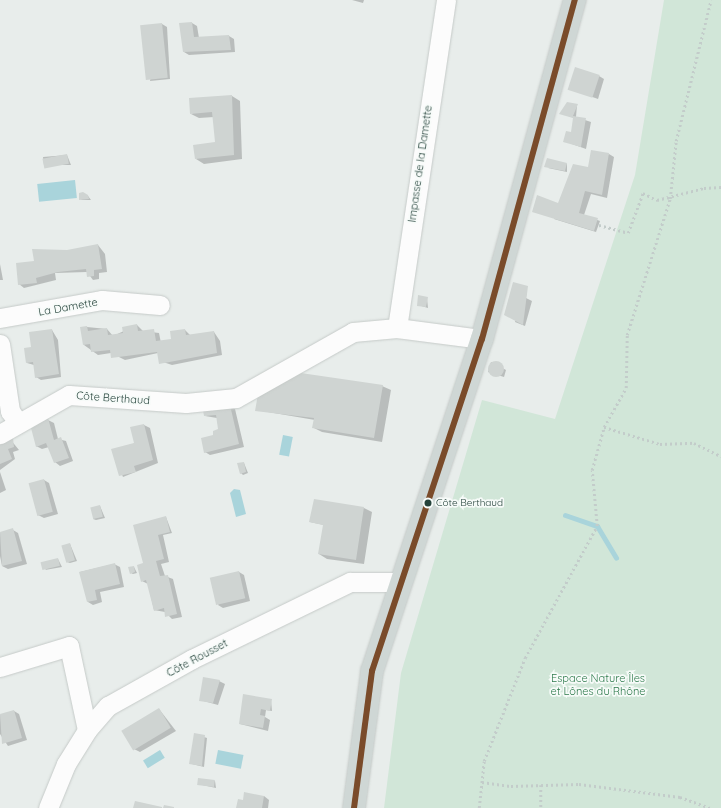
<!DOCTYPE html>
<html>
<head>
<meta charset="utf-8">
<style>
	body { margin:0 }
	#map { position:relative; width:721px; height:808px; overflow:hidden; background:#e8edeb; font-family:Quicksand,sans-serif }
	div>[style] { position:absolute }
	.green>* { inset:0; background:#d1e6d8 }
	.water>* { inset:0; background:#a9d4db; transform-origin:0 0 }
	.shadow>* { inset:0; background:#0003 }
	.stream>* { height:5px; margin:-2.5px; padding:0 2.5px; transform-origin:2.5px; border-radius:2.5px; background:#a9d4db }
	.building>* { inset:0; background:#cfd4d2; transform-origin:0 0 }
	.round { border-radius:50% }
	.path>* { height:2.5px; margin-top:-1.25px; transform-origin:0; background:repeating-linear-gradient(90deg,#c3ccca 0 2px,transparent 0 5px) }
	.roads { filter:drop-shadow(0 0 1px #c5cac8) drop-shadow(0 0 1px #c5cac8) }
	.minor>* { height:19px; margin:-9.5px; padding:0 9.5px; transform-origin:9.5px; border-radius:9.5px; background:#fcfcfc }
	.major>* { height:22px; margin:-11px; padding:0 11px; transform-origin:11px; border-radius:11px; background:#cfd7d5 }
	.bus-1>* { height:6px; margin:-3px; padding:0 3px; transform-origin:3px; border-radius:3px; background:#7a4b2a }
	.dots>* { width:11px; height:11px; translate:-50% -50%; box-sizing:border-box; border:2px solid #f7fbf9; border-radius:50% }
	span { translate:-50% -50%; white-space:nowrap; text-align:center; line-height:1.15; -webkit-text-stroke:3.5px #f7fbf9; paint-order:stroke }
	.bus-label { font-size:10px; color:#24423a }
	.left { translate:0 -50%; text-align:left }
	.street-label { font-size:11px; color:#24423a }
	.park-label { font-size:11px; color:#2d7a4b }
</style>
</head>
<body>
<div id="map">
	<div class="green">
		<div style="clip-path:polygon(664px 0,721px 0,721px 808px,384px 808px,401px 673px,482px 400px,555px 419px,635px 175px)"></div>
	</div>
	<div class="water">
		<div style="left:75px;top:180px;width:18px;height:38px;rotate:84deg"></div>
		<div style="left:283px;top:435px;width:10px;height:20px;rotate:11deg"></div>
		<div style="clip-path:polygon(234px 489px,240px 490px,246px 514px,236px 517px,230px 493px)"></div>
		<div style="left:160px;top:750px;width:9px;height:20px;rotate:58deg"></div>
		<div style="left:218px;top:750px;width:26px;height:14px;rotate:11deg"></div>
	</div>
	<div class="shadow">
		<div style="clip-path:polygon(352px 0,364px 0,363px 3px)"></div>
		<div style="clip-path:polygon(192px 23px,197px 26px,199px 38px,229px 36px,234px 39px,235px 52px,189px 55px,184px 52px)"></div>
		<div style="clip-path:polygon(162px 24px,167px 27px,170px 79px,150px 81px)"></div>
		<div style="clip-path:polygon(599px 76px,604px 79px,598px 99px,570px 89px)"></div>
		<div style="clip-path:polygon(232px 96px,240px 101px,242px 159px,204px 164px,196px 159px,216px 143px,214px 117px,199px 118px,191px 114px)"></div>
		<div style="clip-path:polygon(577px 105px,576px 117px,591px 122px,586px 149px,572px 144px,574px 118px,563px 114px)"></div>
		<div style="clip-path:polygon(609px 154px,614px 157px,607px 198px,591px 194px,584px 215px,600px 221px,596px 232px,554px 219px,559px 205px,589px 168px)"></div>
		<div style="clip-path:polygon(67px 155px,71px 165px,44px 165px,43px 157px)"></div>
		<div style="clip-path:polygon(567px 164px,567px 172px,548px 168px)"></div>
		<div style="clip-path:polygon(88px 196px,91px 200px,80px 200px)"></div>
		<div style="clip-path:polygon(98px 245px,105px 254px,107px 272px,99px 273px,99px 279px,93px 280px,87px 272px,55px 273px,56px 280px,24px 288px,19px 284px,35px 262px,33px 250px,92px 250px)"></div>
		<div style="clip-path:polygon(0 264px,3px 280px,0 280px)"></div>
		<div style="clip-path:polygon(527px 287px,526px 298px,532px 301px,525px 326px,515px 322px)"></div>
		<div style="clip-path:polygon(427px 298px,428px 308px,418px 305px)"></div>
		<div style="clip-path:polygon(137px 325px,143px 331px,159px 333px,161px 343px,173px 342px,185px 330px,191px 336px,214px 332px,220px 341px,222px 355px,172px 365px,160px 361px,158px 353px,125px 360px,111px 353px,98px 355px,84px 345px,87px 327px,107px 329px,113px 336px)"></div>
		<div style="clip-path:polygon(52px 330px,58px 340px,61px 377px,41px 380px,36px 377px,34px 365px,27px 363px,32px 348px,30px 333px)"></div>
		<div style="clip-path:polygon(491px 362px,506px 370px,504px 377px,488px 372px)"></div>
		<div style="clip-path:polygon(382px 386px,391px 390px,382px 442px,322px 432px,314px 428px,315px 420px,256px 410px)"></div>
		<div style="clip-path:polygon(230px 406px,235px 409px,244px 447px,210px 455px,205px 452px,219px 430px,217px 418px,205px 416px)"></div>
		<div style="clip-path:polygon(48px 420px,54px 423px,58px 439px,66px 441px,73px 461px,60px 466px,55px 462px,49px 447px,42px 449px,36px 446px)"></div>
		<div style="clip-path:polygon(144px 425px,150px 428px,158px 463px,123px 477px,112px 450px,136px 443px,132px 428px)"></div>
		<div style="clip-path:polygon(10px 439px,19px 450px,13px 452px,15px 459px,0 470px,0 447px)"></div>
		<div style="clip-path:polygon(244px 463px,248px 473px,243px 475px,241px 473px)"></div>
		<div style="clip-path:polygon(0 472px,6px 490px,0 493px)"></div>
		<div style="clip-path:polygon(44px 480px,49px 483px,58px 514px,44px 518px,38px 515px)"></div>
		<div style="clip-path:polygon(100px 506px,105px 518px,96px 520px,93px 519px)"></div>
		<div style="clip-path:polygon(364px 508px,372px 512px,364px 564px,327px 559px,319px 554px,324px 525px,310px 522px)"></div>
		<div style="clip-path:polygon(166px 517px,172px 533px,163px 535px,169px 562px,161px 564px,165px 576px,173px 579px,182px 617px,172px 619px,165px 612px,154px 610px,148px 584px,142px 581px,144px 564px)"></div>
		<div style="clip-path:polygon(13px 530px,18px 533px,27px 564px,8px 569px,2px 566px,0 556px,0 533px)"></div>
		<div style="clip-path:polygon(70px 544px,77px 561px,70px 563px,67px 562px)"></div>
		<div style="clip-path:polygon(58px 559px,62px 567px,45px 570px)"></div>
		<div style="clip-path:polygon(114px 564px,120px 567px,124px 587px,100px 592px,102px 602px,93px 605px,88px 602px,80px 572px)"></div>
		<div style="clip-path:polygon(134px 567px,137px 573px,133px 574px,131px 573px)"></div>
		<div style="clip-path:polygon(239px 572px,244px 575px,250px 601px,223px 608px,218px 605px)"></div>
		<div style="clip-path:polygon(219px 681px,225px 684px,218px 705px,200px 700px)"></div>
		<div style="clip-path:polygon(271px 700px,272px 711px,266px 710px,265px 717px,270px 720px,268px 731px,240px 724px)"></div>
		<div style="clip-path:polygon(159px 709px,176px 731px,140px 752px,134px 749px)"></div>
		<div style="clip-path:polygon(14px 711px,19px 714px,27px 740px,8px 746px,0 734px,0 715px)"></div>
		<div style="clip-path:polygon(195px 734px,207px 738px,204px 767px,192px 764px)"></div>
		<div style="clip-path:polygon(215px 781px,216px 788px,198px 784px)"></div>
		<div style="clip-path:polygon(264px 796px,269px 800px,268px 808px,237px 808px,244px 801px)"></div>
	</div>
	<div class="stream">
		<div style="left:565px;top:515px;width:34px;rotate:19deg"></div>
		<div style="left:597px;top:526px;width:37px;rotate:59deg"></div>
	</div>
	<div class="building">
		<div style="clip-path:polygon(192px 22px,194px 37px,229px 35px,231px 50px,183px 52px,179px 23px)"></div>
		<div style="left:162px;top:23px;width:55px;height:22px;rotate:84deg"></div>
		<div style="left:575px;top:67px;width:26px;height:24px;rotate:18deg"></div>
		<div style="clip-path:polygon(232px 95px,234px 155px,195px 159px,193px 145px,215px 142px,212px 112px,190px 114px,189px 98px)"></div>
		<div style="clip-path:polygon(567px 102px,578px 104px,573px 116px,586px 118px,581px 147px,563px 142px,566px 131px,571px 132px,573px 118px,559px 114px)"></div>
		<div style="clip-path:polygon(591px 150px,609px 153px,602px 195px,585px 191px,579px 213px,598px 218px,594px 231px,532px 212px,537px 195px,558px 203px,573px 164px,588px 167px)"></div>
		<div style="left:67px;top:154px;width:10px;height:25px;rotate:79deg"></div>
		<div style="clip-path:polygon(547px 158px,567px 163px,565px 171px,544px 167px)"></div>
		<div style="clip-path:polygon(83px 192px,88px 195px,89px 199px,79px 200px,79px 193px)"></div>
		<div style="clip-path:polygon(98px 244px,102px 269px,94px 270px,94px 276px,87px 277px,86px 269px,58px 272px,36px 278px,37px 283px,18px 285px,16px 263px,34px 261px,32px 249px,67px 250px)"></div>
		<div style="clip-path:polygon(513px 282px,528px 286px,523px 325px,504px 315px)"></div>
		<div style="clip-path:polygon(418px 295px,428px 297px,426px 307px,417px 306px)"></div>
		<div style="clip-path:polygon(137px 324px,138px 331px,154px 329px,156px 341px,171px 339px,170px 331px,185px 329px,186px 335px,214px 331px,217px 353px,159px 364px,157px 352px,111px 358px,110px 350px,91px 352px,90px 344px,83px 345px,80px 327px,87px 326px,88px 331px,107px 328px,108px 335px,123px 333px,122px 327px)"></div>
		<div style="clip-path:polygon(52px 329px,59px 374px,35px 378px,33px 362px,26px 363px,25px 356px,24px 348px,31px 347px,29px 332px)"></div>
		<div class="round" style="left:488px;top:361px;width:16px;height:16px"></div>
		<div style="clip-path:polygon(294px 372px,383px 385px,374px 438px,312px 428px,314px 418px,255px 411px,258px 394px)"></div>
		<div style="clip-path:polygon(230px 405px,239px 444px,204px 453px,201px 438px,213px 435px,213px 431px,218px 429px,216px 415px,204px 416px,203px 410px)"></div>
		<div style="clip-path:polygon(48px 418px,54px 440px,61px 437px,69px 458px,54px 463px,46px 443px,36px 447px,31px 428px)"></div>
		<div style="clip-path:polygon(144px 424px,153px 460px,134px 466px,136px 472px,119px 476px,111px 449px,134px 443px,130px 427px)"></div>
		<div style="clip-path:polygon(13px 438px,14px 447px,8px 449px,12px 459px,0 464px,0 445px)"></div>
		<div style="clip-path:polygon(244px 462px,246px 472px,240px 474px,237px 463px)"></div>
		<div style="left:44px;top:479px;width:34px;height:16px;rotate:75deg"></div>
		<div style="clip-path:polygon(314px 499px,364px 507px,356px 560px,318px 554px,323px 525px,309px 522px)"></div>
		<div style="left:100px;top:505px;width:12px;height:10px;rotate:76deg"></div>
		<div style="clip-path:polygon(166px 516px,170px 532px,158px 535px,164px 559px,156px 561px,160px 576px,168px 575px,177px 614px,165px 617px,164px 608px,154px 611px,146px 580px,141px 582px,137px 565px,143px 563px,133px 525px)"></div>
		<div style="clip-path:polygon(13px 528px,22px 561px,2px 566px,0 532px)"></div>
		<div style="left:70px;top:543px;width:18px;height:9px;rotate:74deg"></div>
		<div style="left:58px;top:558px;width:8px;height:18px;rotate:76deg"></div>
		<div style="clip-path:polygon(115px 563px,120px 584px,95px 590px,97px 600px,87px 602px,79px 572px)"></div>
		<div style="clip-path:polygon(134px 566px,135px 572px,130px 574px,128px 567px)"></div>
		<div style="left:239px;top:571px;width:28px;height:30px;rotate:77deg"></div>
		<div style="clip-path:polygon(203px 677px,220px 680px,213px 703px,199px 701px)"></div>
		<div style="clip-path:polygon(243px 694px,272px 699px,270px 711px,261px 709px,260px 715px,265px 716px,263px 728px,239px 724px)"></div>
		<div style="left:159px;top:708px;width:23px;height:44px;rotate:59deg"></div>
		<div style="clip-path:polygon(14px 710px,22px 738px,2px 744px,0 714px)"></div>
		<div style="clip-path:polygon(194px 733px,205px 735px,202px 766px,189px 764px)"></div>
		<div style="left:198px;top:778px;width:17px;height:7px;rotate:7deg"></div>
		<div style="clip-path:polygon(244px 792px,264px 796px,262px 808px,236px 808px,238px 799px,243px 800px)"></div>
		<div style="clip-path:polygon(135px 801px,162px 807px,162px 808px,133px 808px)"></div>
		<div style="clip-path:polygon(164px 805px,174px 807px,174px 808px,163px 808px)"></div>
	</div>
	<div class="path">
		<div style="left:599px;top:225px;width:30px;rotate:15deg"></div>
		<div style="left:628px;top:233px;width:43px;rotate:-69.4deg"></div>
		<div style="left:643px;top:193px;width:16px;rotate:27deg"></div>
		<div style="left:657px;top:200px;width:49px;rotate:-14.3deg"></div>
		<div style="left:704px;top:188px;width:17px;rotate:-3deg"></div>
		<div style="left:604px;top:427px;width:59px;rotate:16.9deg"></div>
		<div style="left:660px;top:444px;width:34px;rotate:-2deg"></div>
		<div style="left:694px;top:443px;width:30px;rotate:26deg"></div>
		<div style="left:482px;top:782px;width:29px;rotate:8deg"></div>
		<div style="left:511px;top:786px;width:68px;rotate:-1.7deg"></div>
		<div style="left:579px;top:784px;width:102px;rotate:7.3deg"></div>
		<div style="left:680px;top:797px;width:32px;rotate:20deg"></div>
		<div style="left:541px;top:785px;width:23px;rotate:90deg"></div>
		<div style="left:479px;top:808px;width:47px;rotate:-83.9deg"></div>
		<div style="left:484px;top:761px;width:111px;rotate:-68.3deg"></div>
		<div style="left:525px;top:658px;width:150px;rotate:-61.4deg"></div>
		<div style="left:597px;top:526px;width:56px;rotate:-95.1deg"></div>
		<div style="left:592px;top:470px;width:45px;rotate:-74.4deg"></div>
		<div style="left:604px;top:427px;width:45px;rotate:-60.6deg"></div>
		<div style="left:626px;top:388px;width:53px;rotate:-88.9deg"></div>
		<div style="left:627px;top:335px;width:143px;rotate:-72.5deg"></div>
		<div style="left:670px;top:199px;width:58px;rotate:-84.1deg"></div>
		<div style="left:676px;top:141px;width:145px;rotate:-76.1deg"></div>
	</div>
	<div class="roads">
		<div class="minor">
			<div style="left:0;top:318px;width:104px;rotate:-10deg"></div>
			<div style="left:102px;top:300px;width:58px;rotate:4.9deg"></div>
			<div style="left:397px;top:328px;width:332px;rotate:-81.5deg"></div>
			<div style="left:0;top:344px;width:68px;rotate:81.5deg"></div>
			<div style="left:10px;top:411px;width:12px;rotate:55deg"></div>
			<div style="left:0;top:434px;width:79px;rotate:-29.5deg"></div>
			<div style="left:69px;top:395px;width:117px;rotate:3.9deg"></div>
			<div style="left:186px;top:403px;width:50px;rotate:-5.7deg"></div>
			<div style="left:236px;top:398px;width:134px;rotate:-29.4deg"></div>
			<div style="left:353px;top:332px;width:44px;rotate:-5.2deg"></div>
			<div style="left:397px;top:328px;width:86px;rotate:7.4deg"></div>
			<div style="left:0;top:667px;width:72px;rotate:-16.9deg"></div>
			<div style="left:69px;top:646px;width:86px;rotate:77.9deg"></div>
			<div style="left:48px;top:808px;width:48px;rotate:-67.8deg"></div>
			<div style="left:66px;top:764px;width:40px;rotate:-58deg"></div>
			<div style="left:87px;top:730px;width:32px;rotate:-49deg"></div>
			<div style="left:108px;top:706px;width:96px;rotate:-29.2deg"></div>
			<div style="left:192px;top:659px;width:176px;rotate:-26deg"></div>
			<div style="left:350px;top:582px;width:49px"></div>
		</div>
		<div class="major">
			<div style="left:354px;top:808px;width:138px;rotate:-82.5deg"></div>
			<div style="left:372px;top:671px;width:350px;rotate:-71.7deg"></div>
			<div style="left:482px;top:339px;width:352px;rotate:-74.7deg"></div>
		</div>
	</div>
	<div class="bus-1">
		<div style="left:354px;top:808px;width:138px;rotate:-82.5deg"></div>
		<div style="left:372px;top:671px;width:350px;rotate:-71.7deg"></div>
		<div style="left:482px;top:339px;width:352px;rotate:-74.7deg"></div>
	</div>
	<div class="dots">
		<div style="left:428px;top:503px;background:#24423a"></div>
	</div>
	<div class="bus-label">
		<span class="left" style="left:436px;top:503px">Côte Berthaud</span>
	</div>
	<div class="street-label">
		<span style="left:420px;top:164px;rotate:-82deg">Impasse de la Damette</span>
		<span style="left:68px;top:307px;rotate:-10deg">La Damette</span>
		<span style="left:113px;top:398px;rotate:4deg">Côte Berthaud</span>
		<span style="left:197px;top:658px;rotate:-28deg">Côte Rousset</span>
	</div>
	<div class="park-label">
		<span style="left:598px;top:685px">Espace Nature Îles<br>et Lônes du Rhône</span>
	</div>
</div>
</body>
</html>
